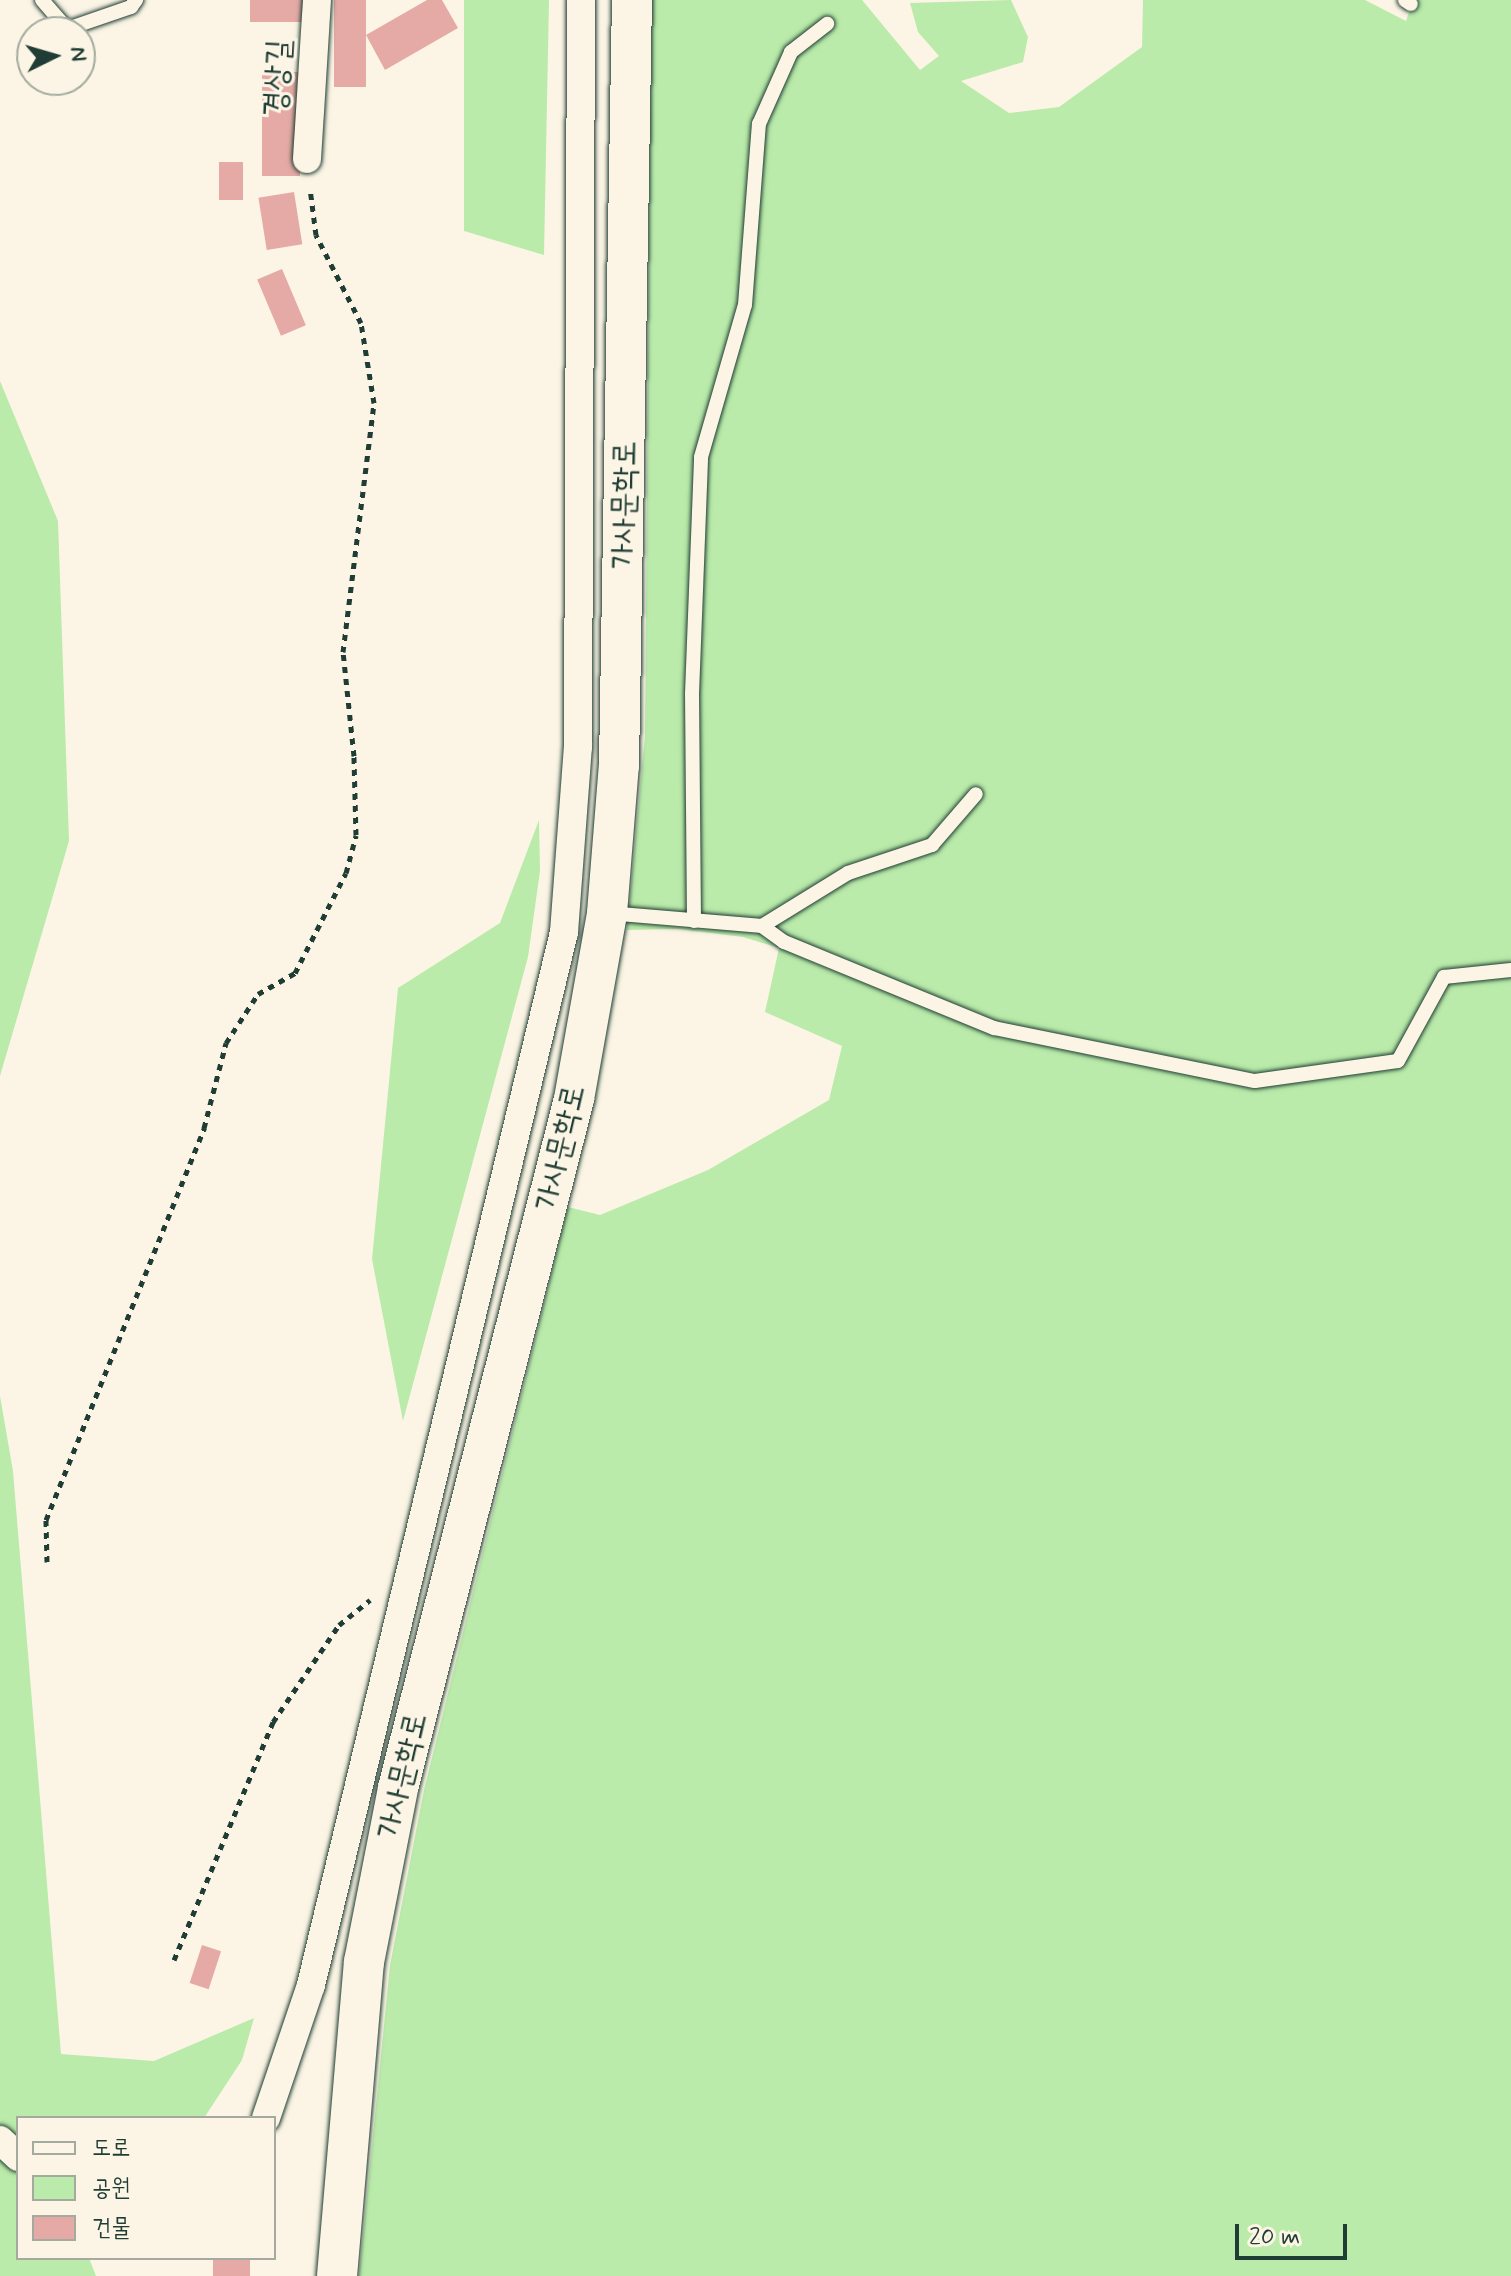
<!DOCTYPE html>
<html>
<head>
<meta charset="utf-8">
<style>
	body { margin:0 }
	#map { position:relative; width:1511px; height:2276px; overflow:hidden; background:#fcf5e5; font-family:Mynerve,"Poor Story",sans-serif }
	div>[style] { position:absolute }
	.green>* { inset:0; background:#baebaa }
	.building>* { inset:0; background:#e5aaa5; transform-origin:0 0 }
	.path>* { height:5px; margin-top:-2.5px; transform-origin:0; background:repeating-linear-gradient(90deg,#1f3d34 0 6px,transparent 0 12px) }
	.roads { filter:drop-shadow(0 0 2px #1f3d34) drop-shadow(0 0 2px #1f3d34) }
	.service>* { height:14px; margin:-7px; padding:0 7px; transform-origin:7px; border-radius:7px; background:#fcf5e5 }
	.minor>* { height:28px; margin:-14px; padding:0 14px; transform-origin:14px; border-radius:14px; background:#fcf5e5 }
	.secondary>* { height:40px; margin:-20px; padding:0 20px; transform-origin:20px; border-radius:20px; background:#fcf5e5 }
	span { translate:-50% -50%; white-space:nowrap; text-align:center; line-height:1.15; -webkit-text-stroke:6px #fcf5e5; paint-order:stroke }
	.street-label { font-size:32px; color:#1f3d34 }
	.legend { position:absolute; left:16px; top:2116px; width:260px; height:144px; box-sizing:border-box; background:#fcf5e5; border:2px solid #a4ab9e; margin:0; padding:10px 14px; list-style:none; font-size:24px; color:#1f3d34 }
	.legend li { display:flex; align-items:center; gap:16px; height:40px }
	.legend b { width:40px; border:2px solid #a4ab9e }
	.north { position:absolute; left:16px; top:16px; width:80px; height:80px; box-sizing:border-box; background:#fcf5e5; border:2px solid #a4ab9e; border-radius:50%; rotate:85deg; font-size:22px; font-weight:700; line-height:32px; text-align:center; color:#1f3d34 }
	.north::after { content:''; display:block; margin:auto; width:28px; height:36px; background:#1f3d34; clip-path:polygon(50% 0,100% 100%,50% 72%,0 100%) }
	.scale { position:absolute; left:1235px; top:2224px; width:112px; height:36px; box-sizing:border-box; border:4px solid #1f3d34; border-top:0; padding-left:10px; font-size:24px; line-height:28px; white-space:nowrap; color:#1f3d34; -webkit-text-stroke:6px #fcf5e5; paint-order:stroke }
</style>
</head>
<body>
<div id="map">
	<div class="green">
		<div style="clip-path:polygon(464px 0,549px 0,544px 255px,464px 231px)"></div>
		<div style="clip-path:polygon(651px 0,862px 0,920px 70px,939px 56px,918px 32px,910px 3px,1011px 0,1028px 37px,1023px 62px,961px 81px,1009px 113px,1059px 107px,1142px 47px,1143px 0,1365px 0,1406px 21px,1413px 0,1511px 0,1511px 2276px,359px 2276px,390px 1965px,424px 1790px,568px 1207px,600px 1215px,708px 1170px,829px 1100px,842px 1046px,765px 1012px,779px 948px,743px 937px,678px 929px,627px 930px,645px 735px)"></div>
		<div style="clip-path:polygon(0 381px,58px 521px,69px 841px,0 1076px)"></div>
		<div style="clip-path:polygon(539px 820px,540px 871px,528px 957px,403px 1421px,372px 1259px,398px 988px,500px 923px)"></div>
		<div style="clip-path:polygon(0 1396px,13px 1471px,61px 2054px,154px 2061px,254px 2018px,242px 2060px,204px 2118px,18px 2118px,18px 2258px,89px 2258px,96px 2276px,0 2276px)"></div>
	</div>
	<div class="building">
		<div style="left:250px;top:0;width:56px;height:22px"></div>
		<div style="left:334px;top:0;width:32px;height:87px"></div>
		<div style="clip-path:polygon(427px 0,442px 0,458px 28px,385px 70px,366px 35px)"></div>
		<div style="left:262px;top:72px;width:38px;height:104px"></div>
		<div style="left:219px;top:162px;width:24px;height:38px"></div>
		<div style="left:294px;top:192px;width:53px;height:36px;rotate:81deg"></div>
		<div style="left:282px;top:269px;width:61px;height:27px;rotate:67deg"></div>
		<div style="left:202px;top:1945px;width:20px;height:40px;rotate:18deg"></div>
		<div style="left:213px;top:2258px;width:37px;height:18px"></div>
	</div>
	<div class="path">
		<div style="left:47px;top:1562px;width:42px;rotate:-91.4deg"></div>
		<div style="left:46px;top:1520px;width:423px;rotate:-68deg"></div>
		<div style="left:204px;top:1128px;width:88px;rotate:-75.5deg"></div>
		<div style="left:226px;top:1043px;width:59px;rotate:-56.9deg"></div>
		<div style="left:258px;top:994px;width:43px;rotate:-29.6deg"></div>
		<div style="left:295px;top:973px;width:112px;rotate:-63deg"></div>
		<div style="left:346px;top:873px;width:39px;rotate:-75deg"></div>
		<div style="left:356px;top:835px;width:79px;rotate:-91.5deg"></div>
		<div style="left:354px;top:756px;width:105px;rotate:-96deg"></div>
		<div style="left:343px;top:652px;width:251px;rotate:-82.9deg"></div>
		<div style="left:374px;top:403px;width:81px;rotate:-99.2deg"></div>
		<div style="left:361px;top:323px;width:99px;rotate:-117.1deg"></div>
		<div style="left:316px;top:235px;width:47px;rotate:-97.3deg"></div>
		<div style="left:174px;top:1960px;width:258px;rotate:-67.4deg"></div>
		<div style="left:273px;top:1722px;width:117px;rotate:-55.8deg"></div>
		<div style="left:339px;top:1625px;width:40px;rotate:-39deg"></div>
	</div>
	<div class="roads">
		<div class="service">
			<div style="left:42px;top:0;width:38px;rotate:49deg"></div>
			<div style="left:67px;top:29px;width:68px;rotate:-19deg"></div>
			<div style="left:131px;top:7px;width:9px;rotate:-54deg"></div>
			<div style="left:1405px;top:0;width:7px;rotate:34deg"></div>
			<div style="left:608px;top:913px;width:155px;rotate:4.8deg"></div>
			<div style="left:762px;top:926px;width:101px;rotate:-31.6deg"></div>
			<div style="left:848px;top:873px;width:89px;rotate:-18.4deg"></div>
			<div style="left:932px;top:845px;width:67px;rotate:-49.2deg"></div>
			<div style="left:694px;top:921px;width:227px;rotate:-90.5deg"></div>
			<div style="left:692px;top:694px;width:237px;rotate:-87.8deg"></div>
			<div style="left:701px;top:457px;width:158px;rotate:-73.9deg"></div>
			<div style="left:745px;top:305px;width:182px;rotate:-85.6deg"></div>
			<div style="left:759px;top:124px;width:79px;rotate:-66deg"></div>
			<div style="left:791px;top:52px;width:46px;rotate:-37.9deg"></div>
			<div style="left:762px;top:926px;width:27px;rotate:36deg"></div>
			<div style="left:784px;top:942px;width:227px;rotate:22.3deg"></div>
			<div style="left:994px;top:1028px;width:266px;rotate:11.5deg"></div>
			<div style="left:1255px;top:1081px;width:144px;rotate:-8deg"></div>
			<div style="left:1398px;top:1061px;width:96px;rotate:-61.3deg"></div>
			<div style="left:1444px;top:977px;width:67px;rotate:-6deg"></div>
		</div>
		<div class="minor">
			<div style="left:307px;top:159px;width:159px;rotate:-86.4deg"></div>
			<div style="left:266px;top:2118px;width:140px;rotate:-71.3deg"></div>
			<div style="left:311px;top:1985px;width:1083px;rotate:-76.49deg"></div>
			<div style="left:564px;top:932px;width:186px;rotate:-85.7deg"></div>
			<div style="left:578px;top:747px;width:747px;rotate:-89.77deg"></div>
			<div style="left:0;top:2140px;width:25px;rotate:43deg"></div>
		</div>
		<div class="secondary">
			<div style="left:337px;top:2276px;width:315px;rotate:-85.1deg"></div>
			<div style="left:364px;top:1962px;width:177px;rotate:-78.9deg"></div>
			<div style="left:398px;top:1788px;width:711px;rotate:-75.67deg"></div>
			<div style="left:574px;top:1099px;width:189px;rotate:-79.9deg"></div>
			<div style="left:607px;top:913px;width:148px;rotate:-85.4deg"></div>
			<div style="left:619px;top:765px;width:765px;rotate:-89.03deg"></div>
		</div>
	</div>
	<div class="street-label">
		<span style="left:278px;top:78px;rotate:-87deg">경상길</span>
		<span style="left:625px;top:505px;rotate:-89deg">가사문학로</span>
		<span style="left:561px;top:1148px;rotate:-77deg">가사문학로</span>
		<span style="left:403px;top:1776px;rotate:-77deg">가사문학로</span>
	</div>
	<ul class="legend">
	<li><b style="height:10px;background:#fcf5e5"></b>도로</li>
	<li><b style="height:22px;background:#baebaa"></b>공원</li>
	<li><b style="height:22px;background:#e5aaa5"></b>건물</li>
	</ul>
	<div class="north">N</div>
	<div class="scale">20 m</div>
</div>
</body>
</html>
